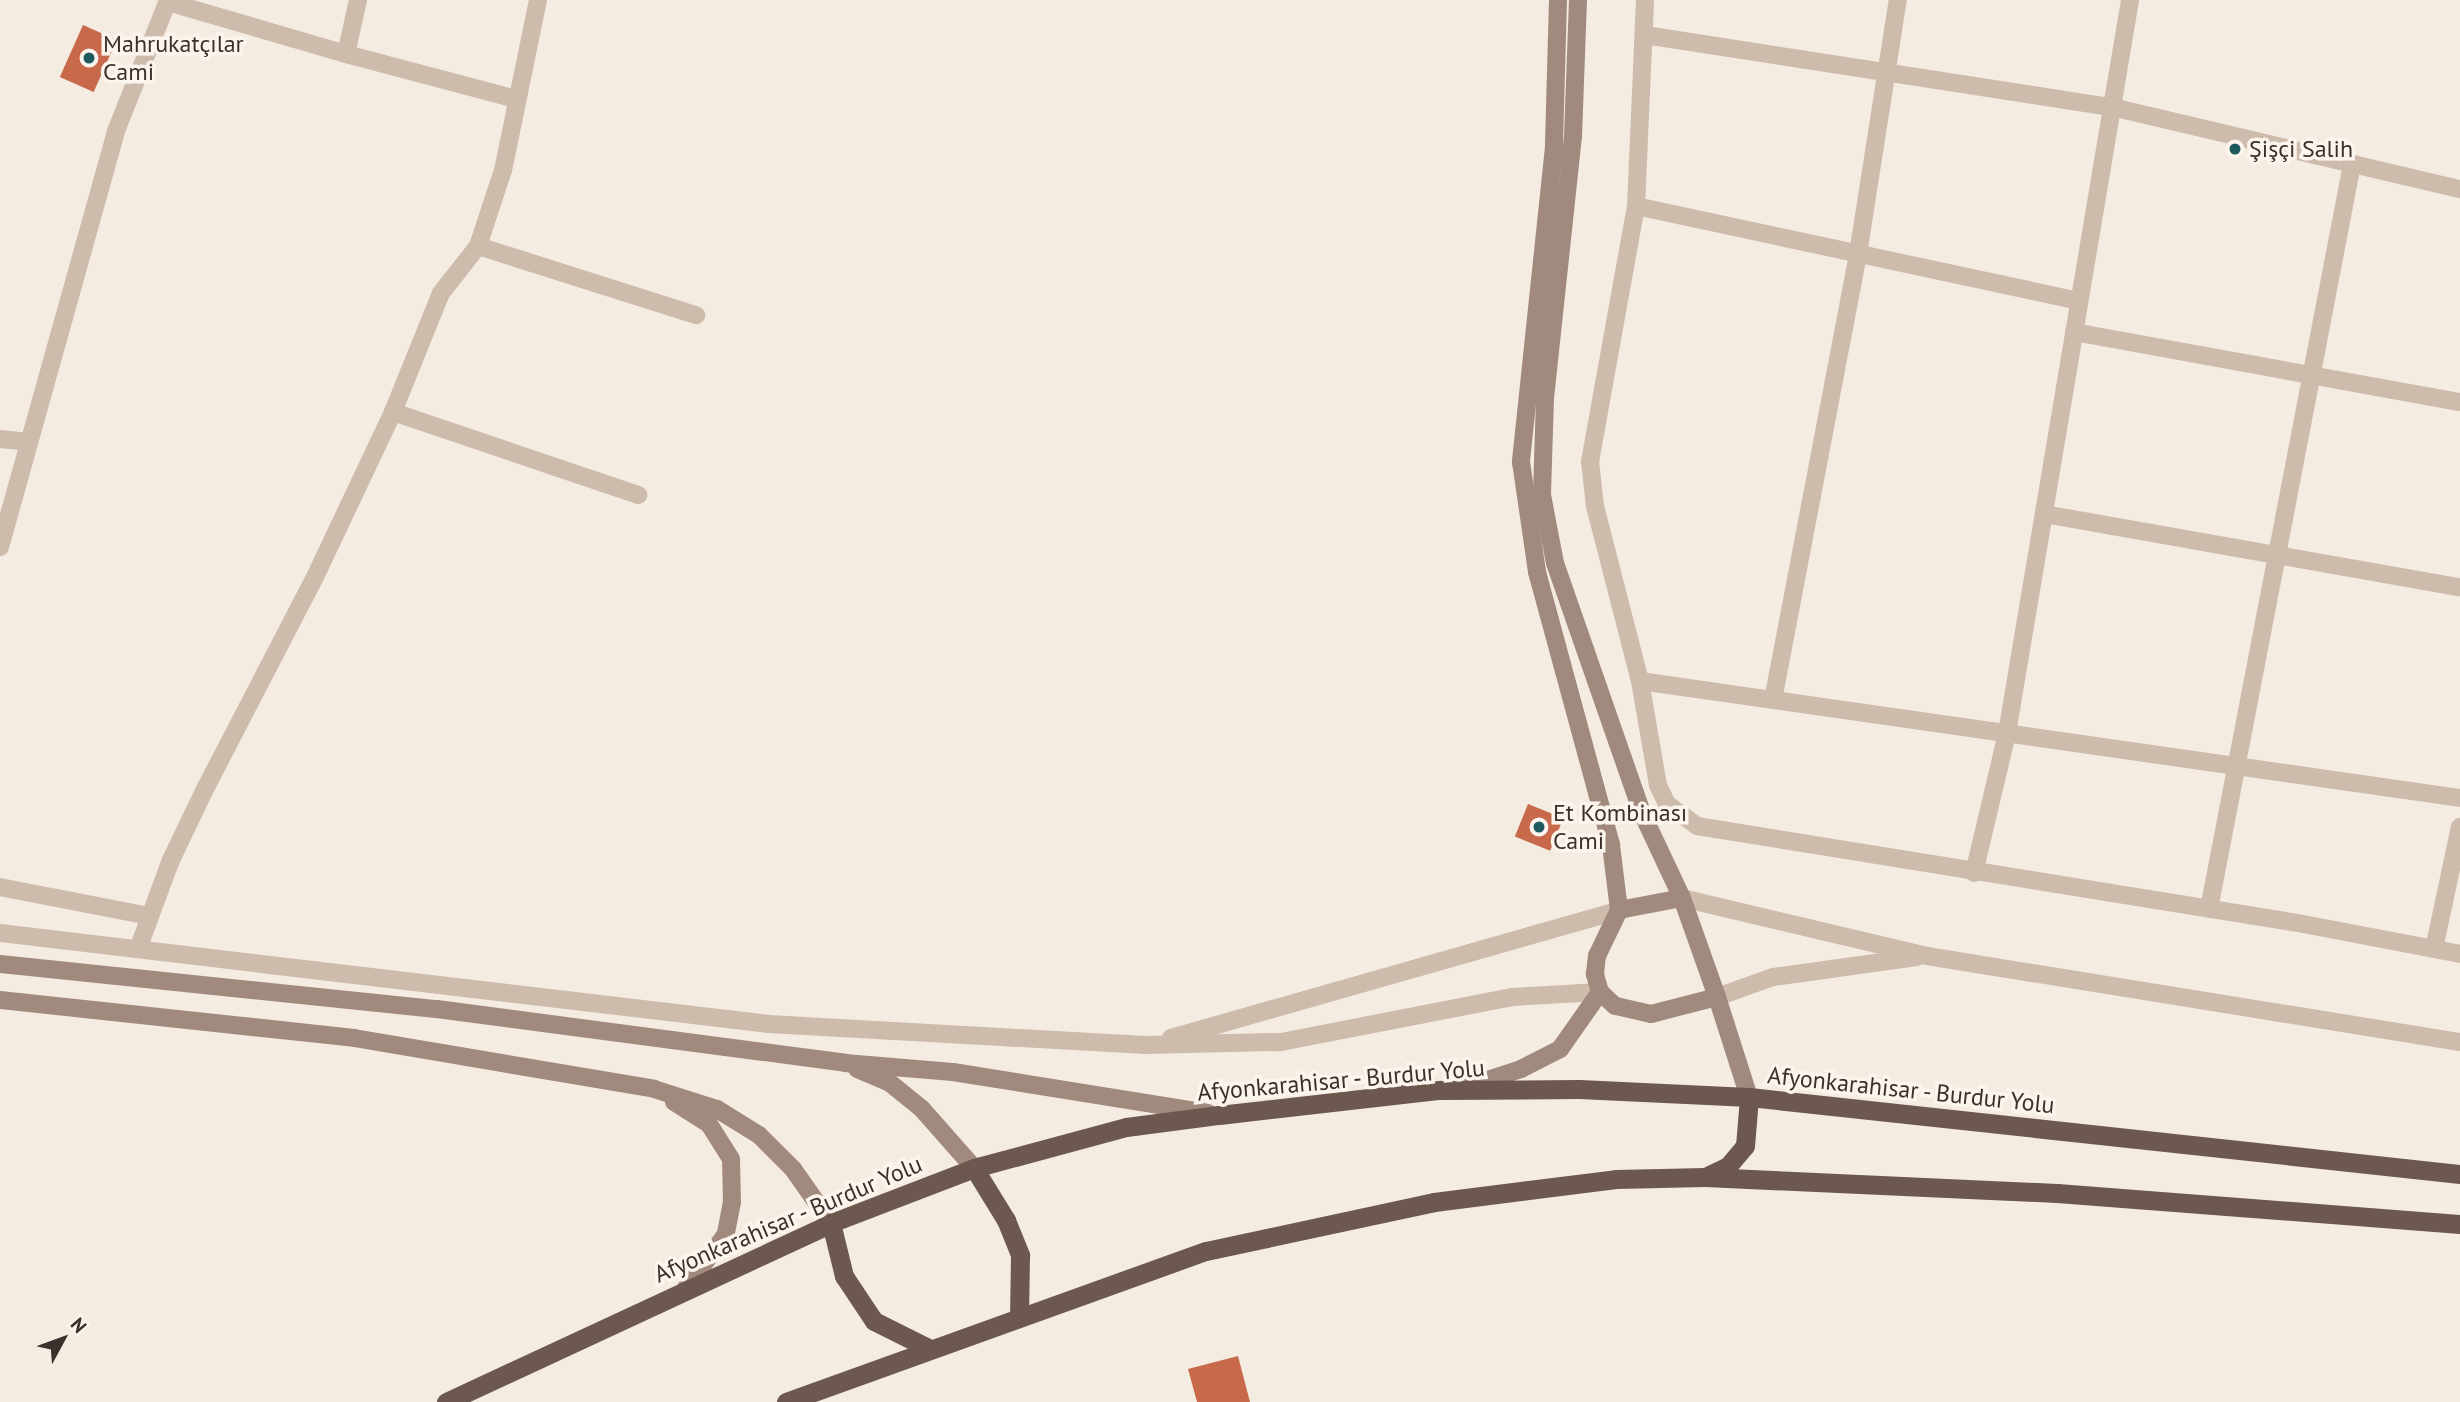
<!DOCTYPE html>
<html>
<head>
<meta charset="utf-8">
<style>
	body { margin:0 }
	#map { position:relative; width:2460px; height:1402px; overflow:hidden; background:#f4ebe1; font-family:"PT Sans",sans-serif }
	div>[style] { position:absolute }
	.building>* { inset:0; background:#c8694b; transform-origin:0 0 }
	.minor>* { height:18px; margin:-9px; padding:0 9px; transform-origin:9px; border-radius:9px; background:#cdbbac }
	.tertiary>* { height:18px; margin:-9px; padding:0 9px; transform-origin:9px; border-radius:9px; background:#cdbbac }
	.secondary>* { height:18px; margin:-9px; padding:0 9px; transform-origin:9px; border-radius:9px; background:#a18a7d }
	.trunk>* { height:19px; margin:-9.5px; padding:0 9.5px; transform-origin:9.5px; border-radius:9.5px; background:#6c584f }
	.dots>* { width:19px; height:19px; translate:-50% -50%; box-sizing:border-box; border:4px solid #fbf5ee; border-radius:50% }
	span { translate:-50% -50%; white-space:nowrap; text-align:center; line-height:1.15; -webkit-text-stroke:7px #fbf5ee; paint-order:stroke }
	.poi-label { font-size:24px; color:#3b302b }
	.left { translate:0 -50%; text-align:left }
	.street-label { font-size:24px; color:#3b302b }
	.north { position:absolute; left:28px; top:1304px; width:70px; height:70px; -webkit-text-stroke:5px #fbf5ee; paint-order:stroke; rotate:49deg; font-size:19px; font-weight:700; line-height:28px; text-align:center; color:#3b302b }
	.north::after { content:''; display:block; margin:auto; width:24px; height:32px; background:#3b302b; clip-path:polygon(50% 0,100% 100%,50% 72%,0 100%) }
</style>
</head>
<body>
<div id="map">
	<div class="building">
		<div style="left:83px;top:25px;width:37px;height:57px;rotate:24deg"></div>
		<div style="left:1528px;top:804px;width:38px;height:35px;rotate:22deg"></div>
		<div style="clip-path:polygon(1238px 1356px,1250px 1402px,1197px 1402px,1188px 1369px)"></div>
	</div>
	<div class="minor">
		<div style="left:358px;top:0;width:55px;rotate:102.5deg"></div>
		<div style="left:346px;top:54px;width:176px;rotate:14.8deg"></div>
		<div style="left:538px;top:0;width:174px;rotate:101.6deg"></div>
		<div style="left:503px;top:170px;width:80px;rotate:108.2deg"></div>
		<div style="left:478px;top:246px;width:229px;rotate:17.6deg"></div>
		<div style="left:1645px;top:0;width:206px;rotate:92.5deg"></div>
		<div style="left:1636px;top:206px;width:259px;rotate:100.2deg"></div>
		<div style="left:1590px;top:461px;width:45px;rotate:83.7deg"></div>
		<div style="left:1595px;top:506px;width:181px;rotate:75.6deg"></div>
		<div style="left:1640px;top:681px;width:106px;rotate:80.2deg"></div>
		<div style="left:1658px;top:785px;width:21px;rotate:65deg"></div>
		<div style="left:1667px;top:804px;width:37px;rotate:36deg"></div>
		<div style="left:1697px;top:826px;width:609px;rotate:9.17deg"></div>
		<div style="left:2298px;top:923px;width:165px;rotate:10.8deg"></div>
		<div style="left:168px;top:2px;width:185px;rotate:16.3deg"></div>
		<div style="left:1645px;top:35px;width:473px;rotate:8.8deg"></div>
		<div style="left:2112px;top:107px;width:358px;rotate:13.3deg"></div>
		<div style="left:1636px;top:206px;width:453px;rotate:12.1deg"></div>
		<div style="left:478px;top:246px;width:60px;rotate:128.2deg"></div>
		<div style="left:441px;top:293px;width:128px;rotate:112deg"></div>
		<div style="left:393px;top:412px;width:259px;rotate:18.7deg"></div>
		<div style="left:2074px;top:332px;width:392px;rotate:10.3deg"></div>
		<div style="left:0;top:439px;width:29px;rotate:6deg"></div>
		<div style="left:2044px;top:514px;width:422px;rotate:10deg"></div>
		<div style="left:0;top:547px;width:432px;rotate:-74.4deg"></div>
		<div style="left:116px;top:131px;width:141px;rotate:-68.3deg"></div>
		<div style="left:1640px;top:681px;width:828px;rotate:8.12deg"></div>
		<div style="left:1773px;top:700px;width:454px;rotate:-79.2deg"></div>
		<div style="left:1858px;top:254px;width:257px;rotate:-81.1deg"></div>
		<div style="left:1974px;top:873px;width:144px;rotate:-76.7deg"></div>
		<div style="left:2007px;top:733px;width:743px;rotate:-80.47deg"></div>
		<div style="left:0;top:887px;width:152px;rotate:11deg"></div>
		<div style="left:2209px;top:909px;width:759px;rotate:-79.13deg"></div>
		<div style="left:138px;top:949px;width:95px;rotate:-69.7deg"></div>
		<div style="left:171px;top:860px;width:76px;rotate:-64.4deg"></div>
		<div style="left:204px;top:791px;width:241px;rotate:-62.6deg"></div>
		<div style="left:315px;top:577px;width:183px;rotate:-64.7deg"></div>
		<div style="left:2434px;top:949px;width:125px;rotate:-78deg"></div>
	</div>
	<div class="tertiary">
		<div style="left:1682px;top:898px;width:252px;rotate:13.3deg"></div>
		<div style="left:1927px;top:956px;width:540px;rotate:9.17deg"></div>
		<div style="left:0;top:933px;width:774px;rotate:6.75deg"></div>
		<div style="left:769px;top:1024px;width:377px;rotate:3.2deg"></div>
		<div style="left:1145px;top:1045px;width:136px;rotate:-1.3deg"></div>
		<div style="left:1281px;top:1042px;width:235px;rotate:-11deg"></div>
		<div style="left:1512px;top:997px;width:88px;rotate:-3.3deg"></div>
		<div style="left:1717px;top:997px;width:59px;rotate:-19.7deg"></div>
		<div style="left:1773px;top:977px;width:145px;rotate:-7.9deg"></div>
		<div style="left:1171px;top:1038px;width:466px;rotate:-15.9deg"></div>
	</div>
	<div class="secondary">
		<div style="left:1558px;top:0;width:147px;rotate:91.6deg"></div>
		<div style="left:1554px;top:147px;width:317px;rotate:96deg"></div>
		<div style="left:1521px;top:462px;width:111px;rotate:81.7deg"></div>
		<div style="left:1537px;top:572px;width:283px;rotate:74.8deg"></div>
		<div style="left:1611px;top:845px;width:65px;rotate:83deg"></div>
		<div style="left:1578px;top:0;width:136px;rotate:92.1deg"></div>
		<div style="left:1573px;top:136px;width:263px;rotate:96.1deg"></div>
		<div style="left:1545px;top:398px;width:97px;rotate:91.8deg"></div>
		<div style="left:1542px;top:495px;width:69px;rotate:79.2deg"></div>
		<div style="left:1555px;top:563px;width:265px;rotate:70.8deg"></div>
		<div style="left:1642px;top:813px;width:94px;rotate:64.8deg"></div>
		<div style="left:1682px;top:898px;width:105px;rotate:70.5deg"></div>
		<div style="left:1717px;top:997px;width:68px;rotate:165.6deg"></div>
		<div style="left:1651px;top:1014px;width:37px;rotate:-167deg"></div>
		<div style="left:1615px;top:1006px;width:21px;rotate:-137deg"></div>
		<div style="left:1600px;top:992px;width:19px;rotate:-106deg"></div>
		<div style="left:1595px;top:974px;width:18px;rotate:-84deg"></div>
		<div style="left:1597px;top:956px;width:51px;rotate:-64.4deg"></div>
		<div style="left:1619px;top:910px;width:64px;rotate:-10.8deg"></div>
		<div style="left:0;top:964px;width:439px;rotate:5.9deg"></div>
		<div style="left:437px;top:1009px;width:412px;rotate:7.5deg"></div>
		<div style="left:845px;top:1063px;width:108px;rotate:4.8deg"></div>
		<div style="left:953px;top:1072px;width:258px;rotate:9.1deg"></div>
		<div style="left:1717px;top:997px;width:105px;rotate:72.3deg"></div>
		<div style="left:0;top:1000px;width:356px;rotate:6.1deg"></div>
		<div style="left:354px;top:1038px;width:304px;rotate:9.6deg"></div>
		<div style="left:654px;top:1089px;width:66px;rotate:17.6deg"></div>
		<div style="left:717px;top:1109px;width:49px;rotate:31.8deg"></div>
		<div style="left:759px;top:1135px;width:48px;rotate:45deg"></div>
		<div style="left:793px;top:1169px;width:66px;rotate:54.9deg"></div>
		<div style="left:857px;top:1069px;width:36px;rotate:23deg"></div>
		<div style="left:890px;top:1083px;width:41px;rotate:39.1deg"></div>
		<div style="left:922px;top:1109px;width:79px;rotate:48.6deg"></div>
		<div style="left:1466px;top:1087px;width:58px;rotate:-18.1deg"></div>
		<div style="left:1521px;top:1069px;width:44px;rotate:-27.1deg"></div>
		<div style="left:1560px;top:1049px;width:70px;rotate:-54.9deg"></div>
		<div style="left:674px;top:1102px;width:41px;rotate:32.2deg"></div>
		<div style="left:709px;top:1124px;width:41px;rotate:57.8deg"></div>
		<div style="left:731px;top:1159px;width:43px;rotate:88.7deg"></div>
		<div style="left:732px;top:1202px;width:33px;rotate:101deg"></div>
		<div style="left:726px;top:1234px;width:67px;rotate:126.5deg"></div>
	</div>
	<div class="trunk">
		<div style="left:974px;top:1168px;width:61px;rotate:58.4deg"></div>
		<div style="left:1006px;top:1220px;width:38px;rotate:68deg"></div>
		<div style="left:1020px;top:1255px;width:61px;rotate:90.9deg"></div>
		<div style="left:1709px;top:1175px;width:21px;rotate:-25deg"></div>
		<div style="left:1728px;top:1166px;width:26px;rotate:-50deg"></div>
		<div style="left:1745px;top:1146px;width:49px;rotate:-85.3deg"></div>
		<div style="left:831px;top:1223px;width:55px;rotate:76.2deg"></div>
		<div style="left:844px;top:1276px;width:54px;rotate:56.3deg"></div>
		<div style="left:874px;top:1321px;width:60px;rotate:26.6deg"></div>
		<div style="left:446px;top:1402px;width:425px;rotate:-24.9deg"></div>
		<div style="left:831px;top:1223px;width:153px;rotate:-21deg"></div>
		<div style="left:974px;top:1168px;width:157px;rotate:-15.1deg"></div>
		<div style="left:1126px;top:1127px;width:94px;rotate:-7.4deg"></div>
		<div style="left:1219px;top:1115px;width:222px;rotate:-6.5deg"></div>
		<div style="left:1440px;top:1090px;width:139px;rotate:-0.4deg"></div>
		<div style="left:1579px;top:1089px;width:170px;rotate:2.7deg"></div>
		<div style="left:1749px;top:1097px;width:715px;rotate:6.18deg"></div>
		<div style="left:786px;top:1402px;width:446px;rotate:-19.8deg"></div>
		<div style="left:1206px;top:1251px;width:233px;rotate:-12.1deg"></div>
		<div style="left:1434px;top:1202px;width:183px;rotate:-7.2deg"></div>
		<div style="left:1616px;top:1179px;width:89px;rotate:-1.3deg"></div>
		<div style="left:1705px;top:1177px;width:352px;rotate:2.6deg"></div>
		<div style="left:2057px;top:1193px;width:404px;rotate:4.4deg"></div>
	</div>
	<div class="dots">
		<div style="left:89px;top:58px;background:#1f5a5e"></div>
		<div style="left:2235px;top:149px;background:#1f5a5e"></div>
		<div style="left:1539px;top:827px;background:#1f5a5e"></div>
	</div>
	<div class="poi-label">
		<span class="left" style="left:103px;top:58px">Mahrukatçılar<br>Cami</span>
		<span class="left" style="left:2249px;top:149px">Şişçi Salih</span>
		<span class="left" style="left:1553px;top:827px">Et Kombinası<br>Cami</span>
	</div>
	<div class="street-label">
		<span style="left:1341px;top:1080px;rotate:-5deg">Afyonkarahisar - Burdur Yolu</span>
		<span style="left:1911px;top:1090px;rotate:6deg">Afyonkarahisar - Burdur Yolu</span>
		<span style="left:788px;top:1219px;rotate:-23deg">Afyonkarahisar - Burdur Yolu</span>
	</div>
	<div class="north">N</div>
</div>
</body>
</html>
